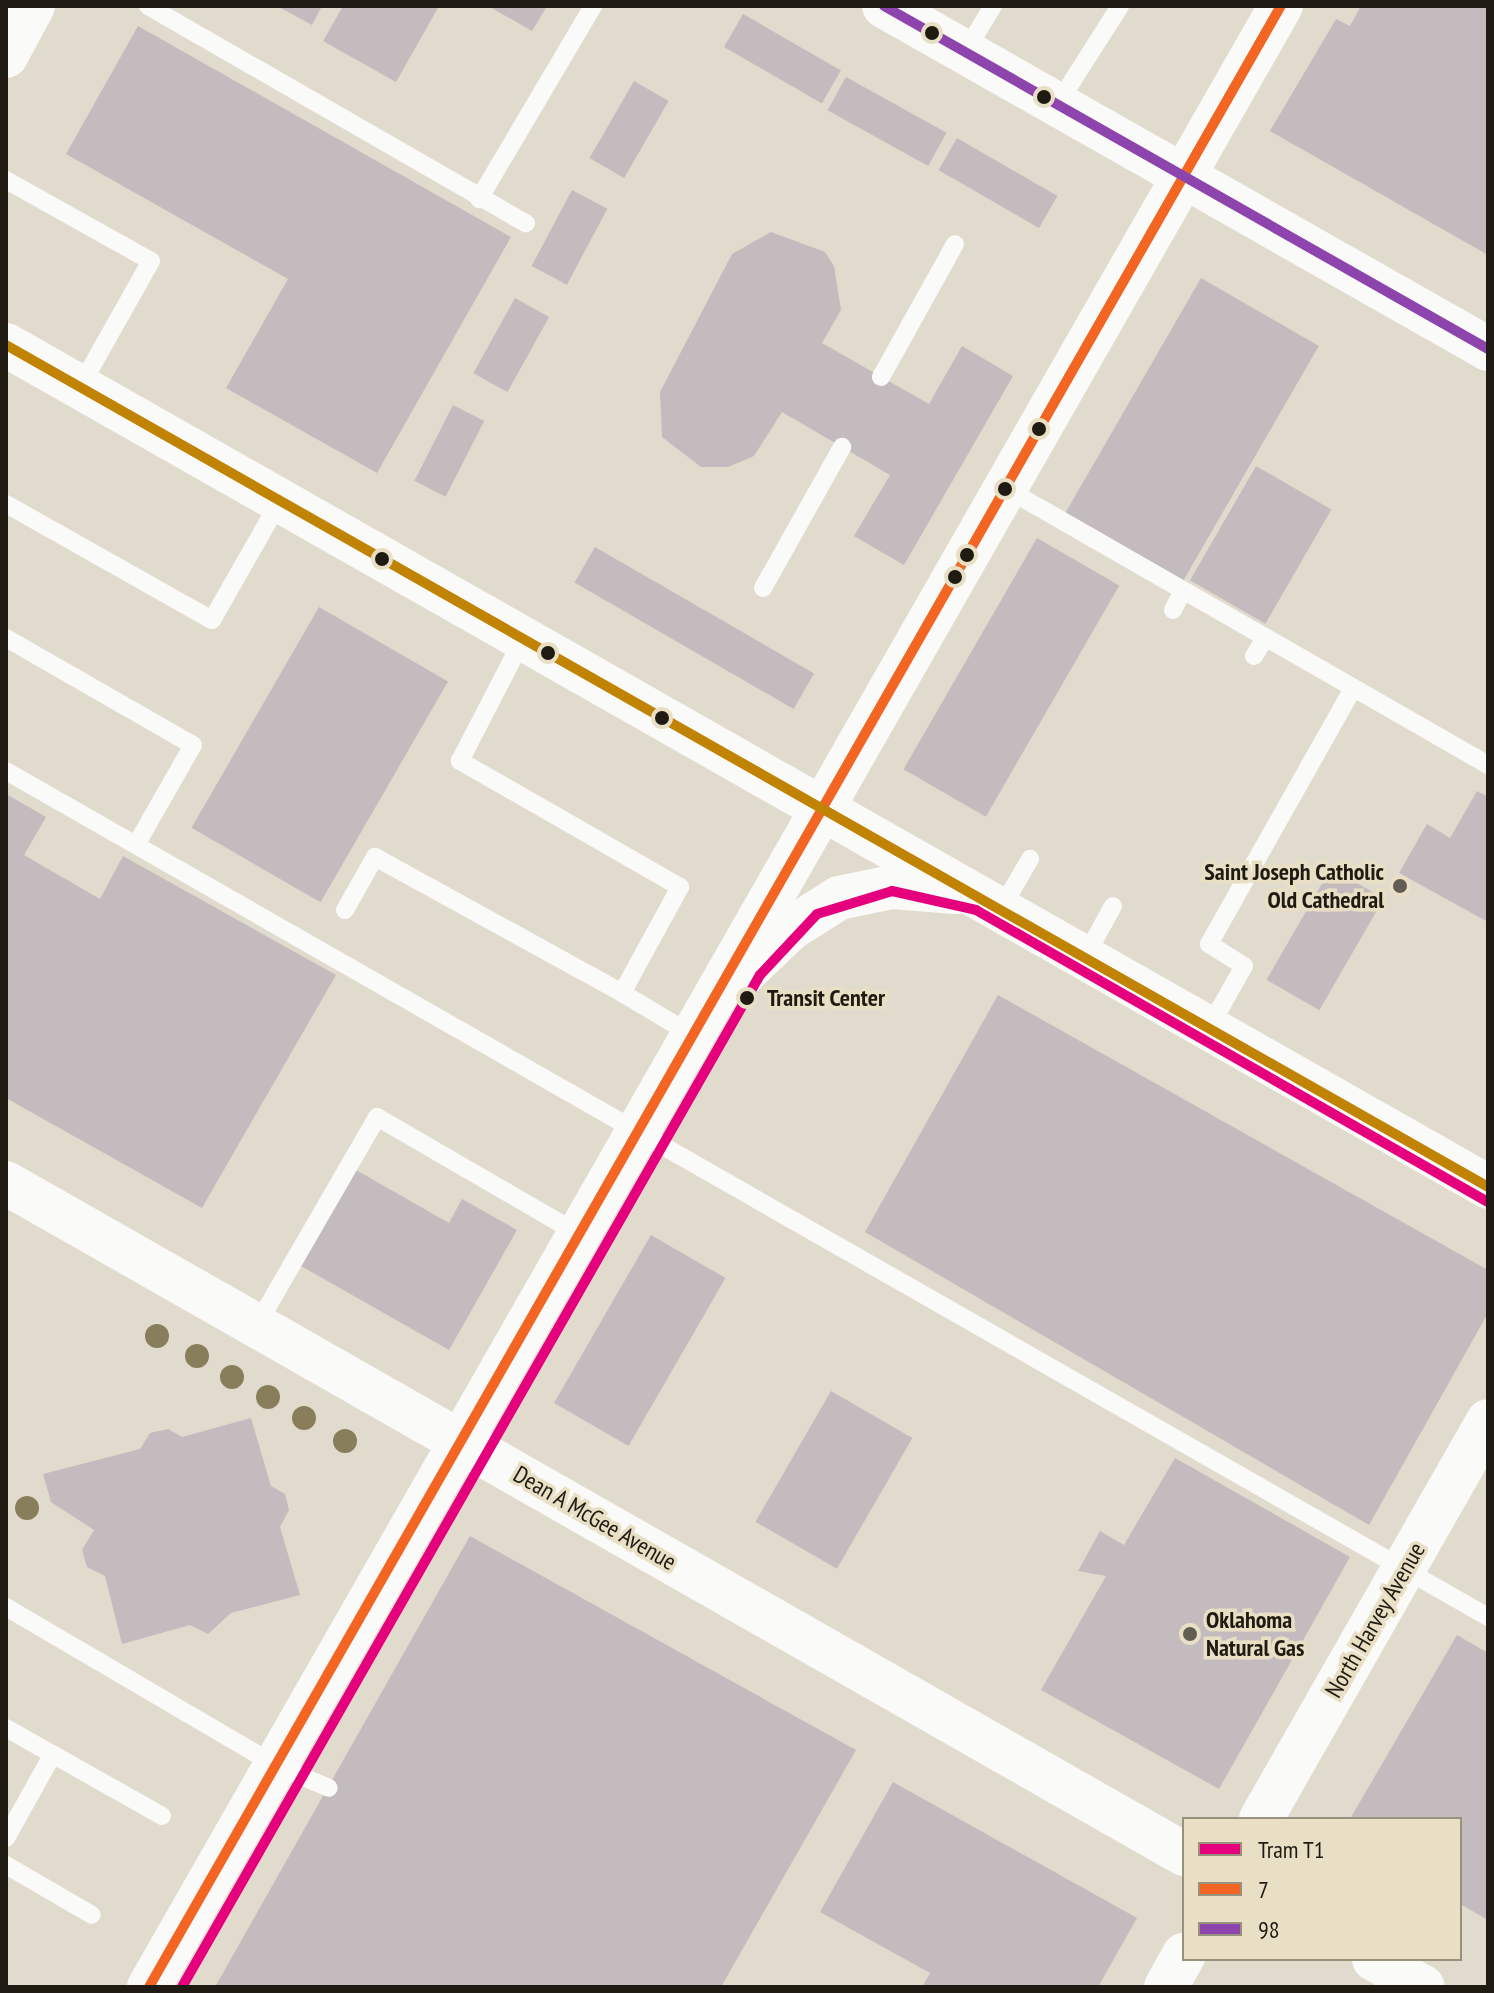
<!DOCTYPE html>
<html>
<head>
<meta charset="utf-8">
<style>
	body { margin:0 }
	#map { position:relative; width:1494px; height:1993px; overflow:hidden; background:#e0dbcd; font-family:"PT Sans Narrow",sans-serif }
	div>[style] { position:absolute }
	.building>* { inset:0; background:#c4bbbe; transform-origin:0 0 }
	.lane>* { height:18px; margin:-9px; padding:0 9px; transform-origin:9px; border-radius:9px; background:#fafaf8 }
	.secondary>* { height:44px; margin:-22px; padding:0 22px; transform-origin:22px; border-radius:22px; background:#fafaf8 }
	.bus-1>* { height:10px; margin:-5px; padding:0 5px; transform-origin:5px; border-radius:5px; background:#f26522 }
	.bus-2>* { height:10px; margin:-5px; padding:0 5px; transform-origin:5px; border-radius:5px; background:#8e44ad }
	.bus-3>* { height:10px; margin:-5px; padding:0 5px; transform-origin:5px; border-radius:5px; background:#c18304 }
	.tram-1>* { height:10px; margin:-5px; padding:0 5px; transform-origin:5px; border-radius:5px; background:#e5007d }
	.trees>* { width:24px; height:24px; margin:-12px; border-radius:50%; background:#887e5c }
	.dots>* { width:22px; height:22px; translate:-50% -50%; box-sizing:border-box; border:4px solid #e8dfc5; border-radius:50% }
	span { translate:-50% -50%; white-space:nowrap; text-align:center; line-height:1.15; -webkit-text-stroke:7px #e8dfc5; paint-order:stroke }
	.poi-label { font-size:24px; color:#1f1b12; font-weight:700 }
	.right { translate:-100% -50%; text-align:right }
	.left { translate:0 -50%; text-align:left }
	.stop-label { font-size:24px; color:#1f1b12; font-weight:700 }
	.street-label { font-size:24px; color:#1f1b12 }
	.frame { position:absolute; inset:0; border:8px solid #1f1b12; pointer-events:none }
	.legend { position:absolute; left:1182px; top:1817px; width:280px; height:144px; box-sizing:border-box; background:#e8dfc5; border:2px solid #98917d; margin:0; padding:10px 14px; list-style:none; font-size:24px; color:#1f1b12 }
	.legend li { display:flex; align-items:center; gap:16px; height:40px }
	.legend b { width:40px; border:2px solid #98917d }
</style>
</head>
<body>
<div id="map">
	<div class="building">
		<div style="clip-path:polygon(277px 6px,322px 6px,312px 25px)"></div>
		<div style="clip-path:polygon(343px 6px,439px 6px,396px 82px,323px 41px)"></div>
		<div style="clip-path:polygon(488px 6px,547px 6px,532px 31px)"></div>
		<div style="clip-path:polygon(1361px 6px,1488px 6px,1488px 255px,1270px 131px,1336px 19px,1350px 26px)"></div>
		<div style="left:743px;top:14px;width:113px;height:38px;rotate:30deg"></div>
		<div style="clip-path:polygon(138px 26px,511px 237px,377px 473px,226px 388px,288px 279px,66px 154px)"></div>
		<div style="left:846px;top:77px;width:115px;height:38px;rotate:29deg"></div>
		<div style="left:634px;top:81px;width:40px;height:89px;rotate:30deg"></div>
		<div style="left:957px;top:138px;width:116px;height:37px;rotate:30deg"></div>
		<div style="left:572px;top:190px;width:40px;height:86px;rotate:28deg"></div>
		<div style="clip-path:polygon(771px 232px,825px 252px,834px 266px,841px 310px,822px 343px,929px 404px,962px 346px,1013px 376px,904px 565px,854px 536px,890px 475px,782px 412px,754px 456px,728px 467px,701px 467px,662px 437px,660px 392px,732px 254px)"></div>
		<div style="left:1201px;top:278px;width:136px;height:271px;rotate:30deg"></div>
		<div style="left:515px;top:298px;width:39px;height:86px;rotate:29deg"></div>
		<div style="left:453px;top:405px;width:35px;height:85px;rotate:27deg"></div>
		<div style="left:1256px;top:466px;width:87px;height:132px;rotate:30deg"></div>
		<div style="left:1037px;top:538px;width:95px;height:267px;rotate:30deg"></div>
		<div style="left:595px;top:547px;width:253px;height:41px;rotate:30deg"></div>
		<div style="left:319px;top:607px;width:149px;height:255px;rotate:30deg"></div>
		<div style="clip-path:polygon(1477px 791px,1488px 797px,1488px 922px,1399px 873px,1427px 824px,1450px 838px)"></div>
		<div style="clip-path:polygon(6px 794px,46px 817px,24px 855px,100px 899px,123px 856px,336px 975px,202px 1208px,6px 1098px)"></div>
		<div style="left:1331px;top:868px;width:61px;height:129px;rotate:30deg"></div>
		<div style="clip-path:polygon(998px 995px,1488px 1270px,1488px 1313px,1369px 1525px,865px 1232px)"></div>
		<div style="clip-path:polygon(356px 1170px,449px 1223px,462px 1199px,517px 1230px,449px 1350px,301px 1266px)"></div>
		<div style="left:651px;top:1235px;width:86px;height:194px;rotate:30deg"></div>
		<div style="left:831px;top:1391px;width:94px;height:151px;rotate:30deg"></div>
		<div style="clip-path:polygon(251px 1418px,271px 1486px,285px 1494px,289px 1510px,280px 1527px,300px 1595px,231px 1613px,208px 1634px,190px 1625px,122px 1644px,105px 1576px,87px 1567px,82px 1550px,94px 1530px,51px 1502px,43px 1474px,140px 1449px,150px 1433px,168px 1429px,182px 1437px)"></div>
		<div style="clip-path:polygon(1175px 1458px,1350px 1557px,1219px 1789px,1041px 1690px,1106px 1576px,1078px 1571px,1100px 1531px,1124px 1545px)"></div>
		<div style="clip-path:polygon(470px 1536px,856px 1750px,721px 1987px,215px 1987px)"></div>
		<div style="clip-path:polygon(1457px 1635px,1488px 1653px,1488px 1920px,1460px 1904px,1460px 1819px,1350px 1819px)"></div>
		<div style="clip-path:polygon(893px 1782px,1137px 1918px,1098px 1987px,922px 1987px,930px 1973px,820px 1912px)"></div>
	</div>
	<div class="lane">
		<div style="left:148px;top:6px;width:436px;rotate:29.9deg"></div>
		<div style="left:965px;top:52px;width:54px;rotate:-58.7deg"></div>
		<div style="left:1057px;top:105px;width:117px;rotate:-57.5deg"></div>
		<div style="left:6px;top:180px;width:166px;rotate:29.2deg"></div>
		<div style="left:151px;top:261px;width:145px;rotate:119.4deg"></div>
		<div style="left:479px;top:199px;width:224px;rotate:-59.4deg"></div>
		<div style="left:881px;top:377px;width:152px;rotate:-60.9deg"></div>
		<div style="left:1005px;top:488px;width:557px;rotate:29.83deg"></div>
		<div style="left:6px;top:504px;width:236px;rotate:29.4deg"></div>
		<div style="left:212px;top:620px;width:137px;rotate:-60.3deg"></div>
		<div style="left:763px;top:588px;width:162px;rotate:-60.7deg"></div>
		<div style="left:1173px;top:610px;width:22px;rotate:-63deg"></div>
		<div style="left:6px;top:638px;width:215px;rotate:29.8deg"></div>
		<div style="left:193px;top:745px;width:115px;rotate:119.7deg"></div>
		<div style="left:1254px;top:656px;width:22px;rotate:-58deg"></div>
		<div style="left:6px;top:771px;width:1706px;rotate:29.72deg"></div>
		<div style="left:1001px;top:909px;width:58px;rotate:-59.9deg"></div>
		<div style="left:345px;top:910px;width:61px;rotate:-60.5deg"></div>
		<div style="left:375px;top:857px;width:282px;rotate:28.8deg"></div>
		<div style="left:622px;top:993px;width:121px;rotate:-61.3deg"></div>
		<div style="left:680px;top:887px;width:254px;rotate:-150.2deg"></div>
		<div style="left:460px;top:761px;width:137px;rotate:-62.7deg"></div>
		<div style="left:1085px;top:957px;width:58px;rotate:-61.2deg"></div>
		<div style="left:622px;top:993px;width:84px;rotate:30.8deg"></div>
		<div style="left:1209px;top:1028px;width:71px;rotate:-60.6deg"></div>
		<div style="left:1244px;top:966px;width:41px;rotate:-147.8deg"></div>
		<div style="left:1209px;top:944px;width:294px;rotate:-60.6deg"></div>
		<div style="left:257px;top:1325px;width:240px;rotate:-60deg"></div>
		<div style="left:377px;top:1117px;width:233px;rotate:30.1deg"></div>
		<div style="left:6px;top:1607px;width:314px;rotate:30.4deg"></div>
		<div style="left:277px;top:1766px;width:56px;rotate:22.9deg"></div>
		<div style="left:6px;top:1728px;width:179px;rotate:29.4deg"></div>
		<div style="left:6px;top:1838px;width:96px;rotate:-60.8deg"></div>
		<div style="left:6px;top:1865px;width:99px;rotate:30.2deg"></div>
	</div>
	<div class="secondary">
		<div style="left:884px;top:6px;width:695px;rotate:29.59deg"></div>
		<div style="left:6px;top:56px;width:57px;rotate:-61.6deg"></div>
		<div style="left:6px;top:345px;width:1704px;rotate:29.6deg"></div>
		<div style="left:742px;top:975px;width:66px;rotate:-43.8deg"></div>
		<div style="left:790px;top:929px;width:58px;rotate:-32.3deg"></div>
		<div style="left:839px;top:898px;width:54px;rotate:-11.7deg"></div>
		<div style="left:892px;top:887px;width:64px;rotate:4.5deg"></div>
		<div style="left:6px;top:1183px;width:1356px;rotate:29.67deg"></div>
		<div style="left:1261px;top:1819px;width:458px;rotate:-60.3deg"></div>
		<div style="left:1374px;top:1959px;width:56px;rotate:29.7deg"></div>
		<div style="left:149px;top:1987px;width:2282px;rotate:-60.26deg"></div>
		<div style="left:1166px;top:1987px;width:37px;rotate:-61deg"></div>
	</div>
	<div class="bus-1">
		<div style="left:149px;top:1987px;width:2282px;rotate:-60.26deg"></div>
	</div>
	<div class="bus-2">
		<div style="left:884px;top:6px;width:695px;rotate:29.59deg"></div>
	</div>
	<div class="bus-3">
		<div style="left:6px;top:345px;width:1704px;rotate:29.6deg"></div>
	</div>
	<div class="tram-1">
		<div style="left:182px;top:1987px;width:1165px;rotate:-60.27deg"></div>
		<div style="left:760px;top:975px;width:83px;rotate:-46.9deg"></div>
		<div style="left:817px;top:914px;width:78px;rotate:-17deg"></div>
		<div style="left:892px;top:891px;width:86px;rotate:12.7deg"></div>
		<div style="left:976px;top:910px;width:589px;rotate:29.7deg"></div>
	</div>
	<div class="trees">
		<div style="left:157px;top:1336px"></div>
		<div style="left:197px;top:1356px"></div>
		<div style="left:232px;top:1377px"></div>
		<div style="left:268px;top:1397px"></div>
		<div style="left:304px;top:1418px"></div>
		<div style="left:345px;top:1441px"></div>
		<div style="left:27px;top:1508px"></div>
	</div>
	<div class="dots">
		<div style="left:932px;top:33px;background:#1f1b12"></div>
		<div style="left:1044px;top:97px;background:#1f1b12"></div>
		<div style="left:1039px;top:429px;background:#1f1b12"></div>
		<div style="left:1005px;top:489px;background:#1f1b12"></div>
		<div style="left:967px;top:555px;background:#1f1b12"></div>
		<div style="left:382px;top:559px;background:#1f1b12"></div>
		<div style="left:955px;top:577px;background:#1f1b12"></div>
		<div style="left:548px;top:653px;background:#1f1b12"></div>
		<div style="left:662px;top:718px;background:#1f1b12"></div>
		<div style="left:1400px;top:886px;background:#635e53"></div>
		<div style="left:747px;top:998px;background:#1f1b12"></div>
		<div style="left:1190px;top:1634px;background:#635e53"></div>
	</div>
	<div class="poi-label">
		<span class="right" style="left:1384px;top:886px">Saint Joseph Catholic<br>Old Cathedral</span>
		<span class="left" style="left:1206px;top:1634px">Oklahoma<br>Natural Gas</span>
	</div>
	<div class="stop-label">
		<span class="left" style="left:767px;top:998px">Transit Center</span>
	</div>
	<div class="street-label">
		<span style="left:595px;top:1518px;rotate:30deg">Dean A McGee Avenue</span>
		<span style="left:1375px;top:1620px;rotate:-60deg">North Harvey Avenue</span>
	</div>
	<div class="frame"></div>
	<ul class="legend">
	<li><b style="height:10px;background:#e5007d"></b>Tram T1</li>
	<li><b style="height:10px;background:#f26522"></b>7</li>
	<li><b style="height:10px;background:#8e44ad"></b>98</li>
	</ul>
</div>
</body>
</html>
